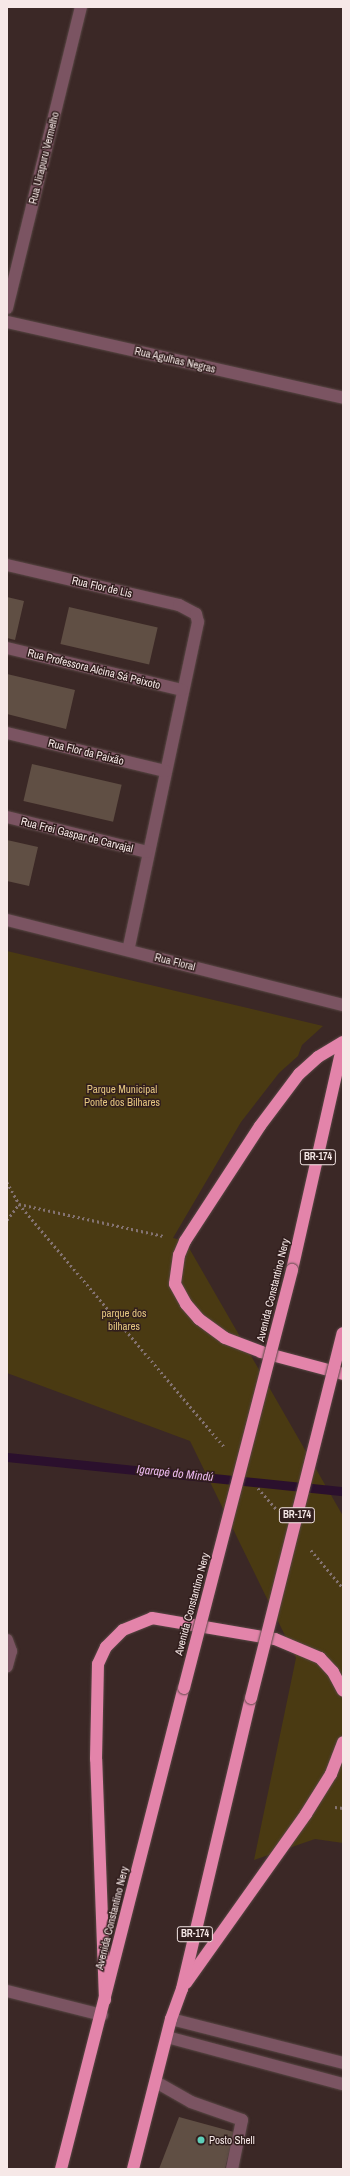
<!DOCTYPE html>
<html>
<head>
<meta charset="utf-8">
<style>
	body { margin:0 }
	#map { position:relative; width:350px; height:2176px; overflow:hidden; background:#3b2826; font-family:"Archivo Narrow",sans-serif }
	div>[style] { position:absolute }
	.green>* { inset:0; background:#4a3a12 }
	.stream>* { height:9px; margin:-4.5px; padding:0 4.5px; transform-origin:4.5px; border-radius:4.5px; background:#2b102d }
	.building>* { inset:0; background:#604f44; transform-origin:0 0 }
	.path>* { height:2.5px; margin-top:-1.25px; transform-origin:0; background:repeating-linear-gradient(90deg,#847372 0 2px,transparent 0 5px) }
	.roads { filter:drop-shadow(0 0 1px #594745) drop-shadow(0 0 1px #594745) }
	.lane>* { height:12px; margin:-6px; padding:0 6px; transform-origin:6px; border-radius:6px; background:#7b5462 }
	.street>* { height:12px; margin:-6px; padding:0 6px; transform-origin:6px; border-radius:6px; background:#7b5462 }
	.highway>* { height:12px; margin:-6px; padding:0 6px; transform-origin:6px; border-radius:6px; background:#e384aa }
	.bridges { filter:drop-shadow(0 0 1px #594745) drop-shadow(0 0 1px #594745) }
	.highway-bridge>* { height:12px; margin:-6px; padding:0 6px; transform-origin:6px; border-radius:6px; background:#e384aa }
	.dots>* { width:11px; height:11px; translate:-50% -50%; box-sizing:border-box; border:2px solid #311e1d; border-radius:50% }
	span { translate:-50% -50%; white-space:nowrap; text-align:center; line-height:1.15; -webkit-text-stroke:3px #311e1d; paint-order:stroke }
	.shield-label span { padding:1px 3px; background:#311e1d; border:1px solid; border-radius:3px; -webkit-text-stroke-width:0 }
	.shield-label { font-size:10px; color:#f6e8e7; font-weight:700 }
	.street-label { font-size:11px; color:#f6e8e7 }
	.park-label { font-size:11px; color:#e2c47f }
	.poi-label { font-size:11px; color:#f6e8e7 }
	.left { translate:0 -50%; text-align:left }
	.water-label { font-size:12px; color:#eab7ee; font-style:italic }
	.frame { position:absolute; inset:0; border:8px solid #f6e8e7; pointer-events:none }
</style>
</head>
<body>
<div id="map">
	<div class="green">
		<div style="clip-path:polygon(7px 951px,323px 1026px,302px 1045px,298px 1056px,279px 1073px,241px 1122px,173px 1238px,185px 1241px,343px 1516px,343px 1843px,315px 1839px,254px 1860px,296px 1658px,190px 1441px,7px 1373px)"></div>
	</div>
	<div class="stream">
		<div style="left:7px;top:1457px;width:338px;rotate:5.8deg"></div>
	</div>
	<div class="building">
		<div style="clip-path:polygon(7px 597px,24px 601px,15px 640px,7px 638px)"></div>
		<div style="left:69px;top:607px;width:91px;height:38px;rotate:13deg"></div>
		<div style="clip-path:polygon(7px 674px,75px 690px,66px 729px,7px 714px)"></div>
		<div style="left:32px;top:764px;width:92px;height:38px;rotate:13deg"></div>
		<div style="clip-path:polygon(7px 840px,38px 847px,29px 886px,7px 881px)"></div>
		<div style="clip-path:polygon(179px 2117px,234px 2132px,225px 2169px,159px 2169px)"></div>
	</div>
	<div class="path">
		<div style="left:7px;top:1182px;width:25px;rotate:61deg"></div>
		<div style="left:19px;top:1204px;width:318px;rotate:49.8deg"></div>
		<div style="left:19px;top:1204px;width:148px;rotate:12.5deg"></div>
		<div style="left:7px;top:1220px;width:20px;rotate:-53deg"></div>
		<div style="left:258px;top:1488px;width:29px;rotate:49deg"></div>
		<div style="left:311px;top:1550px;width:50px;rotate:49.9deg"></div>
		<div style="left:335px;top:1807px;width:8px;rotate:7deg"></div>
	</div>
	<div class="roads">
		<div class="lane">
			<div style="left:7px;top:308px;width:310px;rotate:-76.2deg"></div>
			<div style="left:7px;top:322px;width:344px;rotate:12.7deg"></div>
			<div style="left:171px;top:2019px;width:178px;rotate:14.3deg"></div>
			<div style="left:167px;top:2037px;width:182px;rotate:15deg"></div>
			<div style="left:156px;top:2082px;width:40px;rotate:29.7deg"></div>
			<div style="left:191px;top:2102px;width:54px;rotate:19.4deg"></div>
			<div style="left:242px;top:2120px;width:50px;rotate:101.5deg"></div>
		</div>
		<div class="street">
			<div style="left:7px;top:565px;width:177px;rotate:13.1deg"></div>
			<div style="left:179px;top:605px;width:19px;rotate:28deg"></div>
			<div style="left:196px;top:614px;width:8px;rotate:76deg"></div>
			<div style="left:198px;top:622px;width:335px;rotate:102deg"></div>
			<div style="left:7px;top:648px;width:180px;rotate:13.5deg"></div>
			<div style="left:7px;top:733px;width:163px;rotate:13.5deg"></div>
			<div style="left:7px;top:817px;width:144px;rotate:14deg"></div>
			<div style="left:7px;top:920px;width:347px;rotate:14.2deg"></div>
			<div style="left:7px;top:1640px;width:12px;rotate:70deg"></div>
			<div style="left:11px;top:1651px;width:16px;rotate:105deg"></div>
			<div style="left:7px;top:1991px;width:98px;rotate:14.2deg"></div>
		</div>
		<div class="highway">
			<div style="left:343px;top:1042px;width:29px;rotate:149deg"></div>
			<div style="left:318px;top:1057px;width:25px;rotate:138deg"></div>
			<div style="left:299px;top:1074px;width:65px;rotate:126.9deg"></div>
			<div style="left:260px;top:1126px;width:137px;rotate:123.1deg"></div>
			<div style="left:185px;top:1241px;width:15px;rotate:113deg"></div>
			<div style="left:179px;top:1255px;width:29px;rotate:98deg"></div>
			<div style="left:175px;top:1284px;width:23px;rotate:61deg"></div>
			<div style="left:186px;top:1304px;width:20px;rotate:49deg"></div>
			<div style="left:199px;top:1319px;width:32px;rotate:36deg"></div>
			<div style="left:225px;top:1338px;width:39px;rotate:21deg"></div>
			<div style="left:261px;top:1352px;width:85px;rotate:15deg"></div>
			<div style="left:292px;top:1270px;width:232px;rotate:-77.3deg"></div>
			<div style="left:186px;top:1983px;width:207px;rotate:-54.6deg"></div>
			<div style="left:306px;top:1814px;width:47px;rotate:-58deg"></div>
			<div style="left:331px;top:1774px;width:34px;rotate:-69deg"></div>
			<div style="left:105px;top:2000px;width:241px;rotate:-92.1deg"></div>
			<div style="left:96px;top:1759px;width:95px;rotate:-88.8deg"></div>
			<div style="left:98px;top:1664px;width:19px;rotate:-65deg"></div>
			<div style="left:106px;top:1647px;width:24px;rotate:-45deg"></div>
			<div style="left:123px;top:1630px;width:31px;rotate:-22deg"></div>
			<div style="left:152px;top:1618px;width:125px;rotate:9.7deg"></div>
			<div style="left:275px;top:1639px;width:49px;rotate:22.9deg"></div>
			<div style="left:320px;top:1658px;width:19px;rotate:47deg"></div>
			<div style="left:333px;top:1672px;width:21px;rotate:62deg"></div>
			<div style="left:61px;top:2169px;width:496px;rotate:-75.7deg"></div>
			<div style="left:133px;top:2169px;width:155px;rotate:-75.8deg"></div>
			<div style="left:171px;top:2019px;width:32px;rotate:-70deg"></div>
			<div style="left:182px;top:1989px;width:299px;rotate:-76.7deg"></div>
		</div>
	</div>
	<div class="bridges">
		<div class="highway-bridge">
			<div style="left:184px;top:1688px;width:432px;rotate:-75.5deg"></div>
			<div style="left:251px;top:1698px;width:376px;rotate:-75.9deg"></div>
		</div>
	</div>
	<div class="dots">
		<div style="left:201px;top:2140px;background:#5dceb8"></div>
	</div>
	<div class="shield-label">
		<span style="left:318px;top:1157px">BR-174</span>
		<span style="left:297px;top:1515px">BR-174</span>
		<span style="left:195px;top:1934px">BR-174</span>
	</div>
	<div class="street-label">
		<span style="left:44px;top:158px;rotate:-76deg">Rua Uirapuru Vermelho</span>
		<span style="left:175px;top:360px;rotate:13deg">Rua Agulhas Negras</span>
		<span style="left:102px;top:587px;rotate:13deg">Rua Flor de Lis</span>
		<span style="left:94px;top:669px;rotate:14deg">Rua Professora Alcina Sá Peixoto</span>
		<span style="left:86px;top:752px;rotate:14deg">Rua Flor da Paixão</span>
		<span style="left:77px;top:835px;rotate:14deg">Rua Frei Gaspar de Carvajal</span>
		<span style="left:175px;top:962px;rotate:14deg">Rua Floral</span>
		<span style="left:273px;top:1290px;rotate:-76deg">Avenida Constantino Nery</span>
		<span style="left:192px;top:1604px;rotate:-75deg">Avenida Constantino Nery</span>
		<span style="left:112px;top:1918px;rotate:-76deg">Avenida Constantino Nery</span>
	</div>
	<div class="park-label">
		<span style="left:122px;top:1096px">Parque Municipal<br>Ponte dos Bilhares</span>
		<span style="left:124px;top:1320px">parque dos<br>bilhares</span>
	</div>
	<div class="poi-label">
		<span class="left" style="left:209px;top:2140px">Posto Shell</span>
	</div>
	<div class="water-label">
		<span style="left:175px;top:1474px;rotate:6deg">Igarapé do Mindú</span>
	</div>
	<div class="frame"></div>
</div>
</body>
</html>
